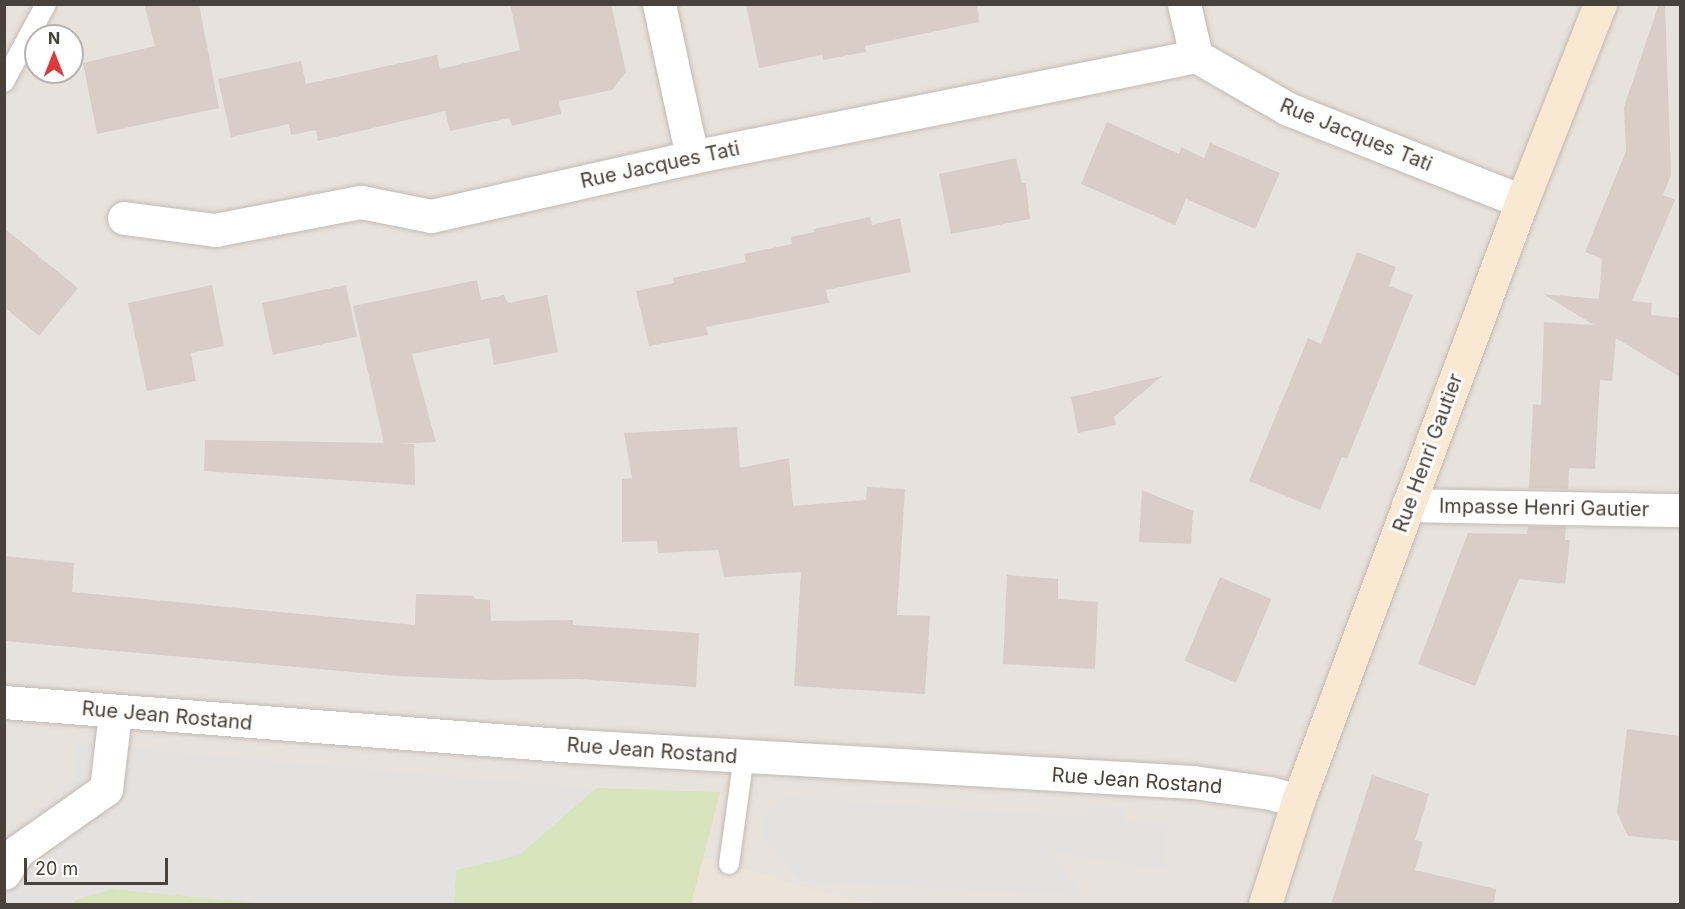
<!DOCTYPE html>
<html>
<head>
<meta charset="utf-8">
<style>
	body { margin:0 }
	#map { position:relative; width:1685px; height:909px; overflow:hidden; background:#f5f1ed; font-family:Inter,sans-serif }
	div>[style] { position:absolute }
	.residential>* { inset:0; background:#e8e2dc }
	.education>* { inset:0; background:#ece3d9 }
	.green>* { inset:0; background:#d8e4bb }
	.parking>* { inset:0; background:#e4e2e1 }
	.building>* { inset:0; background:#d8cec7; transform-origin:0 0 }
	.roads { filter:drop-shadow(0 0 2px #c2bab3) drop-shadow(0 0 2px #c2bab3) }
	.service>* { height:20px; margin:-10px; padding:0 10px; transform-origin:10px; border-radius:10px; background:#fff }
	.minor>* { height:33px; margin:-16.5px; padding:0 16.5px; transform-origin:16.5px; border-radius:16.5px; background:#fff }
	.secondary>* { height:33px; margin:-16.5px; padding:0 16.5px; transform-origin:16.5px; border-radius:16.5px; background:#f9e9d3 }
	span { translate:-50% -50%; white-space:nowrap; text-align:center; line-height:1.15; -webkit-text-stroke:6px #fff; paint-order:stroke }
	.street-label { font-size:20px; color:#49413b }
	.frame { position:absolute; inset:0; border:6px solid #49413b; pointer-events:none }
	.north { position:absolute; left:24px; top:24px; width:60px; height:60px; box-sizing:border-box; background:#fff; border:2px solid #b6b3b1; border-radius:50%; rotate:0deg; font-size:16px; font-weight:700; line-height:24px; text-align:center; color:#49413b }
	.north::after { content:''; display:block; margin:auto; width:21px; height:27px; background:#e1383c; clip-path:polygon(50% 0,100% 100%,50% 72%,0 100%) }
	.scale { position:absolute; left:24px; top:858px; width:144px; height:27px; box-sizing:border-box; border:3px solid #49413b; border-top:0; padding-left:8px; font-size:18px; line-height:21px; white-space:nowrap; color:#49413b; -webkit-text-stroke:4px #fff; paint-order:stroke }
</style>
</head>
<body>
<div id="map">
	<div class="residential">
		<div style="clip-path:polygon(evenodd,5px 5px,1680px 5px,1680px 904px,5px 904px,5px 5px,36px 36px,72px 36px,72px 72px,36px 72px,36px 36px)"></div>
	</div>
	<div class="education">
		<div style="clip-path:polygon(702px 856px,823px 892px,879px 904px,691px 904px)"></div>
	</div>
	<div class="green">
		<div style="clip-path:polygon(596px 788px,720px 792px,691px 904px,454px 904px,456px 870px,519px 855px)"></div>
		<div style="clip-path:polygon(112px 889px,271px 904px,72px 904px,75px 900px)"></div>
	</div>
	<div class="parking">
		<div style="clip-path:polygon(76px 744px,491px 780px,596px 788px,519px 855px,456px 870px,454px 904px,271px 904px,112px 889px,75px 900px,72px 904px,5px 904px,5px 835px,74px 780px)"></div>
		<div style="clip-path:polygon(784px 797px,1063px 816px,1086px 817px,1089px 806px,1124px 810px,1124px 821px,1167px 825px,1166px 870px,1051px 852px,1083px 896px,801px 881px,763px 838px,763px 817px)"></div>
	</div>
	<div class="building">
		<div style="clip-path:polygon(144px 4px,199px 4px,219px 108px,97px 134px,83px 63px,155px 46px)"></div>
		<div style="clip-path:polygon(510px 4px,611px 4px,626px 72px,612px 90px,559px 101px,561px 114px,512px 126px,509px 118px,450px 131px,445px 111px,318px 141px,316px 130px,291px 135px,289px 124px,231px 137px,218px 79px,301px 61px,306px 84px,437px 55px,440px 69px,520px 50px)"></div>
		<div style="clip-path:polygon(746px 4px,977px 4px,979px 22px,865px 46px,866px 52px,844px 56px,823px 60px,822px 55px,759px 68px)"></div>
		<div style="clip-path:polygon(1659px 4px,1665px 4px,1671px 175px,1663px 195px,1675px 200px,1632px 301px,1652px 303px,1651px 315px,1680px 318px,1680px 377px,1616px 338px,1612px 381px,1600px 380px,1595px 469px,1569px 468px,1568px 489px,1529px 488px,1533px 404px,1541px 405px,1544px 322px,1594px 325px,1543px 294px,1599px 299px,1602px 259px,1585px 252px,1626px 151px,1624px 107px)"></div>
		<div style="clip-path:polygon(1107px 122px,1179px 154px,1181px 147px,1204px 158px,1210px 143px,1280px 173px,1255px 229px,1186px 199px,1175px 225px,1081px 184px)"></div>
		<div style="clip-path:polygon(1016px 158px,1022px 183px,1026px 183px,1030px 219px,951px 234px,939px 174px)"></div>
		<div style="clip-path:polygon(870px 217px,872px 225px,900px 218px,911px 272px,826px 290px,829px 303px,706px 327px,708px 335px,649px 346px,636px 291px,674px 283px,673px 278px,746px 262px,744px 254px,792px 244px,791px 237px,814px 232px,814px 229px)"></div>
		<div style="clip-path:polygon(4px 228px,78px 288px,39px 336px,4px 307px)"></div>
		<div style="clip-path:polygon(1357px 252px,1396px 267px,1389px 286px,1413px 295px,1347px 459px,1342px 457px,1320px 510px,1249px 481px,1308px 338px,1321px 344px)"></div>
		<div style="clip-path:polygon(477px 280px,481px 300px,504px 295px,508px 303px,547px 295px,558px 352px,494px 365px,489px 338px,412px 354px,436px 442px,399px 444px,414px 444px,415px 485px,204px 471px,205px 440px,384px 443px,353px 306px)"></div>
		<div style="clip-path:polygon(212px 285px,224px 346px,191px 353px,196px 381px,147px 391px,128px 303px)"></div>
		<div style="left:346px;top:285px;width:53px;height:86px;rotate:78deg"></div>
		<div style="clip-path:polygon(1162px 376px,1114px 417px,1116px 425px,1078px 433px,1071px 397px)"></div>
		<div style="clip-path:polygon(737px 427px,740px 468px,789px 458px,793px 506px,866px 500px,867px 487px,905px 489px,897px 615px,930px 616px,925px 694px,794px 686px,801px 572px,724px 577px,718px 550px,658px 553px,657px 541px,622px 542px,622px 479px,632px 478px,624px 433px)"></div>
		<div style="clip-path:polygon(1142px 490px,1193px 511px,1191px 544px,1139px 542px)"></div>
		<div style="clip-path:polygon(1528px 526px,1566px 527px,1565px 540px,1570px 540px,1565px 584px,1519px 579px,1475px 686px,1418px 664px,1468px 533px,1527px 534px)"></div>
		<div style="clip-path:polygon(4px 556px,74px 563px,72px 592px,415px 625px,416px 594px,473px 596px,476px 599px,490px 600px,491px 621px,573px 620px,573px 625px,699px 633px,696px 687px,578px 679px,493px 680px,397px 676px,4px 641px)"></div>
		<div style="clip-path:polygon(1007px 575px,1058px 579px,1058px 599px,1098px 602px,1095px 669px,1003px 664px)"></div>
		<div style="left:1220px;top:577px;width:56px;height:91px;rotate:23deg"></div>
		<div style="clip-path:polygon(1627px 729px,1680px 736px,1680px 841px,1628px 836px,1617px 813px)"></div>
		<div style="clip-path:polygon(1372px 775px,1429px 794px,1415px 840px,1423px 842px,1415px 870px,1496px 889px,1494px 904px,1331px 904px)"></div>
	</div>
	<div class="roads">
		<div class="service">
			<div style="left:4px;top:82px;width:89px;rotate:-61.7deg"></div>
			<div style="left:729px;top:864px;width:109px;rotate:-82.1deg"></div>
		</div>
		<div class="minor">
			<div style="left:659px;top:4px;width:157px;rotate:77.8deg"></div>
			<div style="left:1184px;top:4px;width:53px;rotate:77deg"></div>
			<div style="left:124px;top:218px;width:92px;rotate:7.5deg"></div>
			<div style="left:215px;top:230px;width:149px;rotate:-10.9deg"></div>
			<div style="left:361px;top:202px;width:71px;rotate:11.3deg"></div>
			<div style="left:431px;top:216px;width:268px;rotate:-12.7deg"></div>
			<div style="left:692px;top:157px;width:514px;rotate:-11.33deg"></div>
			<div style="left:1196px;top:56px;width:106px;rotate:29.9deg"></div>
			<div style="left:1288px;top:109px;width:251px;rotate:21.5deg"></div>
			<div style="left:1408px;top:505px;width:272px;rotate:1.1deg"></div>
			<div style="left:4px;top:702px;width:573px;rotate:4.41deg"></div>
			<div style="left:575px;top:746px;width:619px;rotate:3.33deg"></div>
			<div style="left:1193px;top:782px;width:78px;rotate:8.1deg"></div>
			<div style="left:1270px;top:793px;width:29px;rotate:16deg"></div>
			<div style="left:4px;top:873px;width:26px;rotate:-58deg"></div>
			<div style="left:18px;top:851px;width:108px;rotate:-35.2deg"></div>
			<div style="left:106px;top:789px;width:77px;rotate:-83.2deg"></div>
		</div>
		<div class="secondary">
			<div style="left:1265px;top:904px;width:108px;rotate:-72.2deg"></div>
			<div style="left:1298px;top:801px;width:640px;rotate:-69.53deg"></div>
			<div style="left:1522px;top:201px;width:212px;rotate:-68.4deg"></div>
		</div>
	</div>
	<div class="street-label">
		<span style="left:1356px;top:135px;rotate:22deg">Rue Jacques Tati</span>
		<span style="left:660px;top:165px;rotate:-12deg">Rue Jacques Tati</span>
		<span style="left:1428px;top:453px;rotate:-70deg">Rue Henri Gautier</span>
		<span style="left:1544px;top:508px;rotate:1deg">Impasse Henri Gautier</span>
		<span style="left:167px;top:716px;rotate:5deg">Rue Jean Rostand</span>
		<span style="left:652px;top:751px;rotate:4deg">Rue Jean Rostand</span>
		<span style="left:1137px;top:781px;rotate:4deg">Rue Jean Rostand</span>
	</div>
	<div class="frame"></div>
	<div class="north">N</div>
	<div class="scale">20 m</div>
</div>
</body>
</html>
